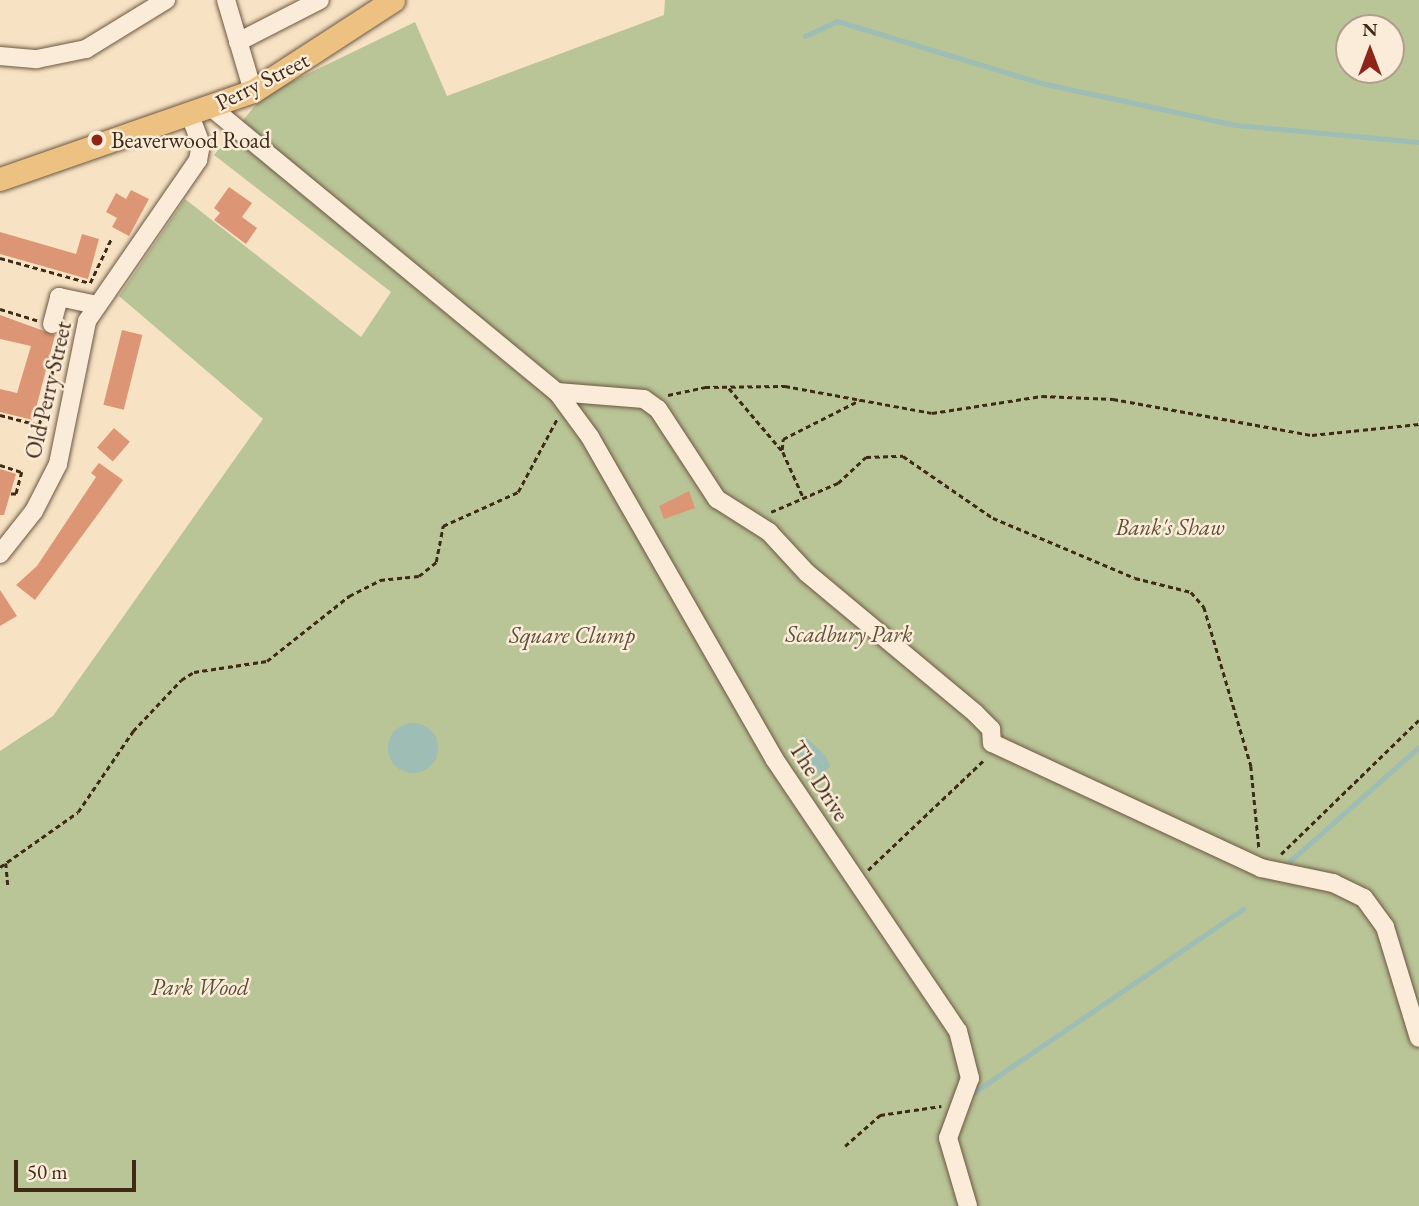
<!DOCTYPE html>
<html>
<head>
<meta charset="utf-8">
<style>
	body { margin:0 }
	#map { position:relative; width:1419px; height:1206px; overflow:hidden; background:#f7e2c4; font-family:"EB Garamond",serif }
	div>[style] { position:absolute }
	.green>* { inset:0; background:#b9c497 }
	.water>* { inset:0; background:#9dbdb5 }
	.round { border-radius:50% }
	.stream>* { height:5px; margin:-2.5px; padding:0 2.5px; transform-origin:2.5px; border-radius:2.5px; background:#9dbdb5 }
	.building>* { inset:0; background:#dd9675; transform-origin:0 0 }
	.path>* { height:2.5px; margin-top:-1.25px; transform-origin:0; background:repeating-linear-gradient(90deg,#3f2a16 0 5px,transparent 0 8.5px) }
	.roads { filter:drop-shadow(0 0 2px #6d5842) drop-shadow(0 0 2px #6d5842) }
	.minor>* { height:18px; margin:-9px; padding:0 9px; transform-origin:9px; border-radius:9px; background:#faecd9 }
	.major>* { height:23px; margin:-11.5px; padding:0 11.5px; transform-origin:11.5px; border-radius:11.5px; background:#ecc182 }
	.dots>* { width:19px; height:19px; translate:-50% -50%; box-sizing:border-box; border:4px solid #faecd9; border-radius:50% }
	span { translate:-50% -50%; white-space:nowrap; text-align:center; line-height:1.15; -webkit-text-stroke:5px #faecd9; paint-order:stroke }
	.street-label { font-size:23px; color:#3f2a16 }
	.poi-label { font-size:23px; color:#3f2a16 }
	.left { translate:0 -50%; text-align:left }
	.park-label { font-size:23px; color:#5e5036; font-style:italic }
	.north { position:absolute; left:1335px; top:14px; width:70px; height:70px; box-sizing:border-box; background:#faecd9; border:2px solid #af9e8b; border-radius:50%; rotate:0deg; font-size:19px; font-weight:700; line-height:28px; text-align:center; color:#3f2a16 }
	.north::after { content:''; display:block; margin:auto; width:24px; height:32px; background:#8f2418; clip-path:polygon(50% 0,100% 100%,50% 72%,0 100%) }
	.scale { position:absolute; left:14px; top:1160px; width:122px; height:32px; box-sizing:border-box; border:4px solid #3f2a16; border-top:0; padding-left:9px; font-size:21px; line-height:24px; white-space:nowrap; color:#3f2a16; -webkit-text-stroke:5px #faecd9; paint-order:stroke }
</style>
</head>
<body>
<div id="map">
	<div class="green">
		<div style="clip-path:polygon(evenodd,665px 0,1419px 0,1419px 1206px,0 1206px,0 751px,53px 716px,263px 419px,119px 296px,185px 199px,361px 337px,391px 292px,214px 155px,264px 95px,415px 22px,447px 96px,664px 15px,665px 0,1349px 28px,1391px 28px,1391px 70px,1349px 70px,1349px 28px)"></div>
	</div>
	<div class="water">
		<div class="round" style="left:388px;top:723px;width:50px;height:50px"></div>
		<div style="clip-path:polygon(802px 734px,826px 756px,830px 766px,823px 774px,812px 772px,800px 754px)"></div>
	</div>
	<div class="stream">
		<div style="left:805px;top:36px;width:35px;rotate:-25deg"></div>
		<div style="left:837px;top:21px;width:213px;rotate:16.9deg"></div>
		<div style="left:1041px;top:83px;width:199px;rotate:12.2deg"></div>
		<div style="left:1236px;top:125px;width:184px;rotate:5.3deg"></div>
		<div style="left:1290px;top:861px;width:172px;rotate:-41.5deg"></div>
		<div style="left:973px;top:1093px;width:327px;rotate:-34.3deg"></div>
	</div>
	<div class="building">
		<div style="clip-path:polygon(229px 187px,252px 203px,242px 217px,257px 228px,246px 244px,214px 220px,220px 213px,214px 208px)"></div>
		<div style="clip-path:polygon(131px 190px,149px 199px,129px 236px,112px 227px,117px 218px,106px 212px,116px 193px,126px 199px)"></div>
		<div style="clip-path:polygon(0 232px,76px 254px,82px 234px,99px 239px,88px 279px,0 254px)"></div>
		<div style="clip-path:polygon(0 315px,55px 335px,33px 420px,0 412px,0 389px,17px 393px,31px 346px,0 339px)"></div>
		<div style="left:122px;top:330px;width:21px;height:77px;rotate:14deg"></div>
		<div style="left:114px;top:428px;width:21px;height:26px;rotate:41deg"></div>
		<div style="clip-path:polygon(99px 463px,123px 480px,35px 600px,16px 585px,37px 566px,96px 477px,91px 473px)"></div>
		<div style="clip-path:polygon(0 469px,16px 474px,4px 515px,0 515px)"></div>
		<div style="clip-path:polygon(689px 491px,695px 508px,664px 519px,659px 506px)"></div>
		<div style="clip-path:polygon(0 590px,17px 616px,0 626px)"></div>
	</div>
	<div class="path">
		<div style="left:0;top:258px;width:93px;rotate:15.5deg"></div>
		<div style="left:90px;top:283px;width:51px;rotate:-64.4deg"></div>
		<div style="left:0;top:309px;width:39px;rotate:17deg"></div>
		<div style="left:729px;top:388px;width:84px;rotate:49.8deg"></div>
		<div style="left:783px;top:452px;width:51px;rotate:65.9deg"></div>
		<div style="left:668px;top:395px;width:38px;rotate:-12deg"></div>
		<div style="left:705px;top:387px;width:80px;rotate:-0.7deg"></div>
		<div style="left:785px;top:386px;width:149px;rotate:10.4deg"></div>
		<div style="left:932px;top:413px;width:111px;rotate:-8.8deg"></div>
		<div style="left:1042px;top:396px;width:71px;rotate:2.4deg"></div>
		<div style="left:1113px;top:399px;width:202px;rotate:10.3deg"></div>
		<div style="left:1312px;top:435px;width:108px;rotate:-5.9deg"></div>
		<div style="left:0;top:415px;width:40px;rotate:14.4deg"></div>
		<div style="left:39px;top:425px;width:91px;rotate:-76deg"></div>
		<div style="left:782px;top:450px;width:11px;rotate:-85deg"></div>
		<div style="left:783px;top:439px;width:86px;rotate:-26.9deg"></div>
		<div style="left:0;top:465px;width:23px;rotate:18deg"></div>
		<div style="left:22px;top:472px;width:23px;rotate:105deg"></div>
		<div style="left:16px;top:494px;width:6px;rotate:180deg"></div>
		<div style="left:771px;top:512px;width:73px;rotate:-23.4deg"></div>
		<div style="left:838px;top:483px;width:38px;rotate:-43deg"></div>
		<div style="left:866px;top:457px;width:37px;rotate:-2deg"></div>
		<div style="left:903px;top:456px;width:109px;rotate:34.6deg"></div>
		<div style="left:993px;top:518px;width:154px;rotate:22.9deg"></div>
		<div style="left:1135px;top:578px;width:58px;rotate:14deg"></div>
		<div style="left:1191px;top:592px;width:20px;rotate:49deg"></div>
		<div style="left:1204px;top:607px;width:166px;rotate:73.5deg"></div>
		<div style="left:1251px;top:766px;width:82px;rotate:84.4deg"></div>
		<div style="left:1281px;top:854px;width:192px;rotate:-44.2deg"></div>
		<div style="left:6px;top:863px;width:23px;rotate:85deg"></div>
		<div style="left:0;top:867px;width:95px;rotate:-35.2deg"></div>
		<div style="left:78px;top:812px;width:98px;rotate:-55.8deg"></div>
		<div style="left:133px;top:731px;width:70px;rotate:-46.7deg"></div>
		<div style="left:181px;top:680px;width:15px;rotate:-32deg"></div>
		<div style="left:194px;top:672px;width:74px;rotate:-8.6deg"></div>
		<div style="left:267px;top:661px;width:105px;rotate:-38.4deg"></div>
		<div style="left:349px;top:596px;width:35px;rotate:-27deg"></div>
		<div style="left:380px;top:580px;width:39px;rotate:-6deg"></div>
		<div style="left:419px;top:576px;width:22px;rotate:-39deg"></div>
		<div style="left:436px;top:562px;width:37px;rotate:-79deg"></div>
		<div style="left:443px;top:526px;width:82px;rotate:-24.4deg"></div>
		<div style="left:518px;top:492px;width:83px;rotate:-61.9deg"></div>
		<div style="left:868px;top:870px;width:161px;rotate:-43.5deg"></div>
		<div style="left:845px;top:1146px;width:47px;rotate:-41.5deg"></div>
		<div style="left:880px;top:1115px;width:62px;rotate:-8.4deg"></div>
	</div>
	<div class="roads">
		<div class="minor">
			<div style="left:226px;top:0;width:95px;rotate:73.5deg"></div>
			<div style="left:238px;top:42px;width:92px;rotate:-27.1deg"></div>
			<div style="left:0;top:56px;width:37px;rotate:5deg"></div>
			<div style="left:37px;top:59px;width:50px;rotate:-11.5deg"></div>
			<div style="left:86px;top:49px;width:94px;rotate:-31.5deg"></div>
			<div style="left:212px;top:108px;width:447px;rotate:39.5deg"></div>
			<div style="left:557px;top:392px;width:56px;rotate:53.7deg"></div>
			<div style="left:590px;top:437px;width:372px;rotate:60.2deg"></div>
			<div style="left:775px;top:760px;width:327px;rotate:56deg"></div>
			<div style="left:958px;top:1031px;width:49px;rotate:75.7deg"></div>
			<div style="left:970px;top:1078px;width:64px;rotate:110.1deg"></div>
			<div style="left:948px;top:1138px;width:71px;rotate:73.6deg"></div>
			<div style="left:52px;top:324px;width:28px;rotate:-75deg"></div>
			<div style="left:59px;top:297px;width:38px;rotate:12deg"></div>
			<div style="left:557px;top:392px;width:87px;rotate:4.6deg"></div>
			<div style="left:644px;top:399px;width:17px;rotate:36deg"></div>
			<div style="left:658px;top:409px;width:108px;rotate:56.8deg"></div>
			<div style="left:717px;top:499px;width:62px;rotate:32.4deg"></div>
			<div style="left:769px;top:532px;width:56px;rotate:47.2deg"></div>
			<div style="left:807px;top:573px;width:219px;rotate:39.8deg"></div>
			<div style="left:975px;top:713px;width:23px;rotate:45deg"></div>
			<div style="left:991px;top:729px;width:14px;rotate:86deg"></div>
			<div style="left:992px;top:743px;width:297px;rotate:24.9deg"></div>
			<div style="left:1261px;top:868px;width:74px;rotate:11.8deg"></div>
			<div style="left:1333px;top:883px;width:34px;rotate:26deg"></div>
			<div style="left:1364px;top:898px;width:36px;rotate:54deg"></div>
			<div style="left:1385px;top:927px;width:116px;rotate:73deg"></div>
			<div style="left:0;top:554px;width:55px;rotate:-51.7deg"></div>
			<div style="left:34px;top:511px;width:53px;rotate:-62.9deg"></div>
			<div style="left:58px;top:464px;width:146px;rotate:-78.5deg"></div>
			<div style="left:87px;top:321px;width:196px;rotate:-55.4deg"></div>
			<div style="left:198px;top:160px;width:16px;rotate:-79deg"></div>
			<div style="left:201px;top:144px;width:30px;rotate:-111deg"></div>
		</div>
		<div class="major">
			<div style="left:0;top:179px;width:268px;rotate:-19.2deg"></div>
			<div style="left:253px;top:91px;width:167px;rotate:-33deg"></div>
		</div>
	</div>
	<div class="dots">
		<div style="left:97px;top:140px;background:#8f2418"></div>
	</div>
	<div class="street-label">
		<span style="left:262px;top:81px;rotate:-27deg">Perry Street</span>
		<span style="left:48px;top:390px;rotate:-77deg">Old Perry Street</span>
		<span style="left:819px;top:781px;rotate:57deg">The Drive</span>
	</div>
	<div class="poi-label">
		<span class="left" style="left:111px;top:140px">Beaverwood Road</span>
	</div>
	<div class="park-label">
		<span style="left:1170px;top:527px">Bank's Shaw</span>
		<span style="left:849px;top:634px">Scadbury Park</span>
		<span style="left:572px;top:635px">Square Clump</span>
		<span style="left:200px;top:987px">Park Wood</span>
	</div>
	<div class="north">N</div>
	<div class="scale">50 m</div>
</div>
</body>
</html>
